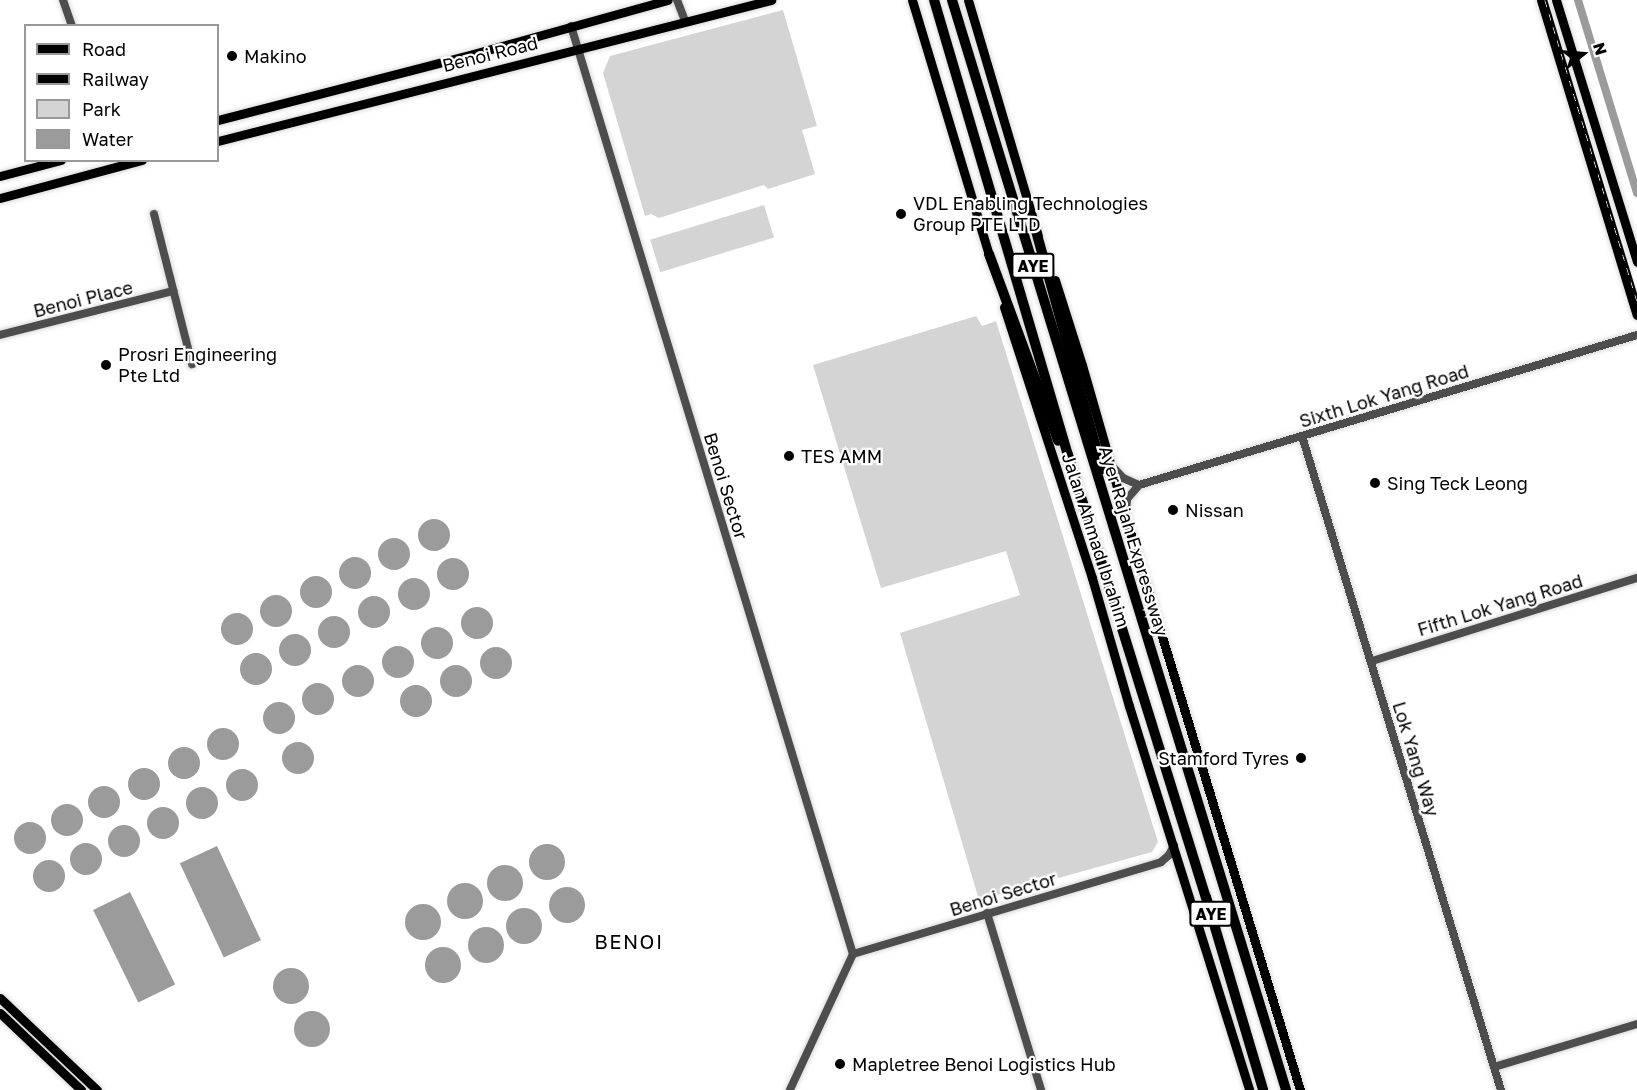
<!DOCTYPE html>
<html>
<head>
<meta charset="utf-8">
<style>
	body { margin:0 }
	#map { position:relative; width:1637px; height:1090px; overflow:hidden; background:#fff; font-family:"Golos Text",sans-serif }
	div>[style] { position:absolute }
	.green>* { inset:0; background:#d4d4d4; transform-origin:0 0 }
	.water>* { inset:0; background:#9b9b9b; transform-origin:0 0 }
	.round { border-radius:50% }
	.canal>* { height:8px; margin:-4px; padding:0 4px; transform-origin:4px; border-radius:4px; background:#9b9b9b }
	.roads { filter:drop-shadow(0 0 2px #dbdbdb) drop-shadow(0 0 2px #dbdbdb) }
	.minor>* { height:8px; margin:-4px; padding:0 4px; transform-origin:4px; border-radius:4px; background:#4d4d4d }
	.major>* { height:9px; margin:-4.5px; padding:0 4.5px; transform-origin:4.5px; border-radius:4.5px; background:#000 }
	.highway>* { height:10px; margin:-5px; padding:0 5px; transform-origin:5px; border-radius:5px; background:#000 }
	.rail>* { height:4.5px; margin-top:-2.25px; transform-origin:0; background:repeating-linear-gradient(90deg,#fff 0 7px,#000 0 14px); box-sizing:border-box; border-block:2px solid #000 }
	.dots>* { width:16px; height:16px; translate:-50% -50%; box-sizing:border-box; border:3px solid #fff; border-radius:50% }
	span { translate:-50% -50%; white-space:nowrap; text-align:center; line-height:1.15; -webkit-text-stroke:4.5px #fff; paint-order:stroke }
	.shield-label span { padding:2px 4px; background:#fff; border:2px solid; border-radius:4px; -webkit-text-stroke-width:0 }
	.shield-label { font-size:16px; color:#000; font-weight:700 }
	.street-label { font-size:18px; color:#000 }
	.poi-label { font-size:18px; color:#000 }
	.left { translate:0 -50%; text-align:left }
	.right { translate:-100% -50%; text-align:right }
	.neighbourhood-label { font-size:20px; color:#000; letter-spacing:1.5px }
	.legend { position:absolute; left:24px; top:24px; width:195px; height:138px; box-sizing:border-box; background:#fff; border:2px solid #999; margin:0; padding:8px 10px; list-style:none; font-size:18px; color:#000 }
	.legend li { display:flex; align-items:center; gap:12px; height:30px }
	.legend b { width:30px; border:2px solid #999 }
	.north { position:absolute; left:1553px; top:24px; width:60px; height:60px; -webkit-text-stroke:4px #fff; paint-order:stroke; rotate:73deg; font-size:16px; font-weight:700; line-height:24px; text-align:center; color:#000 }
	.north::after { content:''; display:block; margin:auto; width:21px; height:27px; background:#000; clip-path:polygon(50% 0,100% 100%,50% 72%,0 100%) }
</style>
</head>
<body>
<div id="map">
	<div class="green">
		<div style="clip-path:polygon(783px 10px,817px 126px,802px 130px,815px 174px,768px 189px,764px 185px,659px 218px,651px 214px,645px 216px,603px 73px,610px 56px)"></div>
		<div style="left:764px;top:205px;width:34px;height:119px;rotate:73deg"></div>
		<div style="clip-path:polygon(976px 316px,982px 326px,996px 321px,1158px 842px,1152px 852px,979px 900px,900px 633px,1020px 595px,1006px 551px,881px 588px,813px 365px)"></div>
	</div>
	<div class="water">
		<div class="round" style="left:418px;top:519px;width:32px;height:32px"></div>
		<div class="round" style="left:378px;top:538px;width:32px;height:32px"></div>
		<div class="round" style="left:339px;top:557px;width:32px;height:32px"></div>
		<div class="round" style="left:437px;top:558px;width:32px;height:32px"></div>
		<div class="round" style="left:300px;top:576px;width:32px;height:32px"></div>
		<div class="round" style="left:398px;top:578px;width:32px;height:32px"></div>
		<div class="round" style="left:260px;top:595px;width:32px;height:32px"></div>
		<div class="round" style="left:358px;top:596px;width:32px;height:32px"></div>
		<div class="round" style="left:461px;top:607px;width:32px;height:32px"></div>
		<div class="round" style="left:221px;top:613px;width:32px;height:32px"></div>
		<div class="round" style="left:318px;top:616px;width:32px;height:32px"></div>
		<div class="round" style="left:421px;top:627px;width:32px;height:32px"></div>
		<div class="round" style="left:279px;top:634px;width:32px;height:32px"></div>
		<div class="round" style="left:382px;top:646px;width:32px;height:32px"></div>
		<div class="round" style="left:480px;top:647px;width:32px;height:32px"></div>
		<div class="round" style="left:240px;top:653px;width:32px;height:32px"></div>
		<div class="round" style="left:342px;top:665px;width:32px;height:32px"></div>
		<div class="round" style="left:440px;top:665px;width:32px;height:32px"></div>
		<div class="round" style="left:302px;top:683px;width:32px;height:32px"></div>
		<div class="round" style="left:400px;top:685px;width:32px;height:32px"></div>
		<div class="round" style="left:263px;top:702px;width:32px;height:32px"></div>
		<div class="round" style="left:207px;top:728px;width:32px;height:32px"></div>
		<div class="round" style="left:282px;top:742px;width:32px;height:32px"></div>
		<div class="round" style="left:168px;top:747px;width:32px;height:32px"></div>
		<div class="round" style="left:128px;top:768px;width:32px;height:32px"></div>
		<div class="round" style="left:226px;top:769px;width:32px;height:32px"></div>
		<div class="round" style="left:88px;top:786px;width:32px;height:32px"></div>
		<div class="round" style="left:186px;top:787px;width:32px;height:32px"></div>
		<div class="round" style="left:51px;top:804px;width:32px;height:32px"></div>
		<div class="round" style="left:147px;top:807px;width:32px;height:32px"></div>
		<div class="round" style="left:14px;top:822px;width:32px;height:32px"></div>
		<div class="round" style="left:108px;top:825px;width:32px;height:32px"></div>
		<div class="round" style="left:70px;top:843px;width:32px;height:32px"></div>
		<div class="round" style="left:529px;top:844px;width:36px;height:36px"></div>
		<div style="left:217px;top:846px;width:104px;height:41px;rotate:65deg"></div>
		<div class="round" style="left:33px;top:860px;width:32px;height:32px"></div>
		<div class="round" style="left:487px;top:865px;width:36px;height:36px"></div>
		<div class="round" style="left:447px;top:883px;width:36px;height:36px"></div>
		<div class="round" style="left:549px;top:887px;width:36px;height:36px"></div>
		<div style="left:130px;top:892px;width:103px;height:41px;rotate:64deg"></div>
		<div class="round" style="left:405px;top:904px;width:36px;height:36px"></div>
		<div class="round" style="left:506px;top:908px;width:36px;height:36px"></div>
		<div class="round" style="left:468px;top:927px;width:36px;height:36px"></div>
		<div class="round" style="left:425px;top:947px;width:36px;height:36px"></div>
		<div class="round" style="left:273px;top:968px;width:36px;height:36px"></div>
		<div class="round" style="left:294px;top:1011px;width:36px;height:36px"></div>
	</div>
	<div class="canal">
		<div style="left:1578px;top:0;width:202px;rotate:73deg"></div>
	</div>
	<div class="roads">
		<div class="minor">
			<div style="left:63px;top:0;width:28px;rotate:71deg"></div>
			<div style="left:677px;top:0;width:22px;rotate:69deg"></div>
			<div style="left:571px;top:26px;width:970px;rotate:73.1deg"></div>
			<div style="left:853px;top:954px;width:150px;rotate:114.9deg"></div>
			<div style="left:154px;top:214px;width:155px;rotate:75.8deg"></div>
			<div style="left:0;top:335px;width:179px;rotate:-14.3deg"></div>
			<div style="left:1302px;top:436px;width:684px;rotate:73.08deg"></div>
			<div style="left:1112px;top:466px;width:16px;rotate:47deg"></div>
			<div style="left:1123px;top:478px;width:17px;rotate:24deg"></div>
			<div style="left:1126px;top:511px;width:12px;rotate:-85deg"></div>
			<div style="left:1127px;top:499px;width:18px;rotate:-49deg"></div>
			<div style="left:1139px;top:485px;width:520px;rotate:-16.76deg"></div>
			<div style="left:1372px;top:661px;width:278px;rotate:-17.4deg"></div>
			<div style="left:987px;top:913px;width:185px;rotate:73deg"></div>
			<div style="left:853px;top:954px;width:321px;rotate:-16.6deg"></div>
			<div style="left:1161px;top:862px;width:11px;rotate:-41deg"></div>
			<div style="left:1169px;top:855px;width:11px;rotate:-63deg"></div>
			<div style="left:1494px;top:1067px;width:149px;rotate:-16.7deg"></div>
		</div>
		<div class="major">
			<div style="left:912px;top:0;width:270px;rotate:73.2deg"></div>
			<div style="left:968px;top:0;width:246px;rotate:73.5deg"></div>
			<div style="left:1541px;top:0;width:329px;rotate:73.1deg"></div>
			<div style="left:1556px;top:0;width:274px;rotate:72.8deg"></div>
			<div style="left:218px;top:120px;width:263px;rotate:-14.5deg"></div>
			<div style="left:473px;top:54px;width:202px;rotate:-15.5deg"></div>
			<div style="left:218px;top:141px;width:571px;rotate:-14.3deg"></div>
			<div style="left:0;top:176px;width:63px;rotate:-14.7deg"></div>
			<div style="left:0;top:198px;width:147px;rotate:-15deg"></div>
			<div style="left:1055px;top:280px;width:89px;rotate:72.4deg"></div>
			<div style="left:1082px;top:365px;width:156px;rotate:74deg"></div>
			<div style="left:1125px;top:515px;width:601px;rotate:73.07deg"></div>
			<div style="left:1004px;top:307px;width:285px;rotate:72deg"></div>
			<div style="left:1092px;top:578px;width:133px;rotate:73.9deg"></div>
			<div style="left:1129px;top:706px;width:402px;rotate:72.6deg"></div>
			<div style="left:0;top:998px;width:134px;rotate:43.5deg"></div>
			<div style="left:0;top:1013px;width:112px;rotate:43.5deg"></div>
		</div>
		<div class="highway">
			<div style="left:934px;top:0;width:474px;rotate:73.6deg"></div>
			<div style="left:1068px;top:455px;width:463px;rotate:72.7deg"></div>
			<div style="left:1206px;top:897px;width:201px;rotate:73.5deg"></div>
			<div style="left:952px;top:0;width:1140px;rotate:72.96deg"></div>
			<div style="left:1036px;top:231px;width:247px;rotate:74.5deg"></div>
			<div style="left:989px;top:254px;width:199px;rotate:69.7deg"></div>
		</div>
	</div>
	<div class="rail">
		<div style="left:1545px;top:0;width:314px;rotate:73deg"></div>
	</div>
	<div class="dots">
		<div style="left:232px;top:56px;background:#000"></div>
		<div style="left:901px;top:214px;background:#000"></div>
		<div style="left:106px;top:365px;background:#000"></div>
		<div style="left:789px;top:456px;background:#000"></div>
		<div style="left:1375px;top:483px;background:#000"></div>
		<div style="left:1173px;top:510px;background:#000"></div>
		<div style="left:1301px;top:758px;background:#000"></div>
		<div style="left:840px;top:1064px;background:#000"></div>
	</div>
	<div class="shield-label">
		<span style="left:1033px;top:266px">AYE</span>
		<span style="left:1211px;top:914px">AYE</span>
	</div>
	<div class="street-label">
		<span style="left:490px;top:54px;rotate:-14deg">Benoi Road</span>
		<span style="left:83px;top:299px;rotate:-14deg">Benoi Place</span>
		<span style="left:1384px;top:396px;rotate:-17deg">Sixth Lok Yang Road</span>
		<span style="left:726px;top:486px;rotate:73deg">Benoi Sector</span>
		<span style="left:1096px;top:540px;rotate:72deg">Jalan Ahmad Ibrahim</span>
		<span style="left:1134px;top:541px;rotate:73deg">Ayer Rajah Expressway</span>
		<span style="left:1500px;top:605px;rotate:-17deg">Fifth Lok Yang Road</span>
		<span style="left:1416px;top:759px;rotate:73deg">Lok Yang Way</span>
		<span style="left:1003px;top:894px;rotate:-17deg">Benoi Sector</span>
	</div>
	<div class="poi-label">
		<span class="left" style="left:244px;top:56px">Makino</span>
		<span class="left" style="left:913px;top:214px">VDL Enabling Technologies<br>Group PTE LTD</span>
		<span class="left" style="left:118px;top:365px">Prosri Engineering<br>Pte Ltd</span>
		<span class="left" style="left:801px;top:456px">TES AMM</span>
		<span class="left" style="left:1387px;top:483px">Sing Teck Leong</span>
		<span class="left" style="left:1185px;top:510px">Nissan</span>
		<span class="right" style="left:1289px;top:758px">Stamford Tyres</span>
		<span class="left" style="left:852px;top:1064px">Mapletree Benoi Logistics Hub</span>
	</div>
	<div class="neighbourhood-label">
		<span style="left:629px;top:941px">BENOI</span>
	</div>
	<ul class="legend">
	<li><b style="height:8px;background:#000"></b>Road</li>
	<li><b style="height:8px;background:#000"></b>Railway</li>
	<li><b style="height:16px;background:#d4d4d4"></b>Park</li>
	<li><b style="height:16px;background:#9b9b9b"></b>Water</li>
	</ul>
	<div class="north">N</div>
</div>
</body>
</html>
